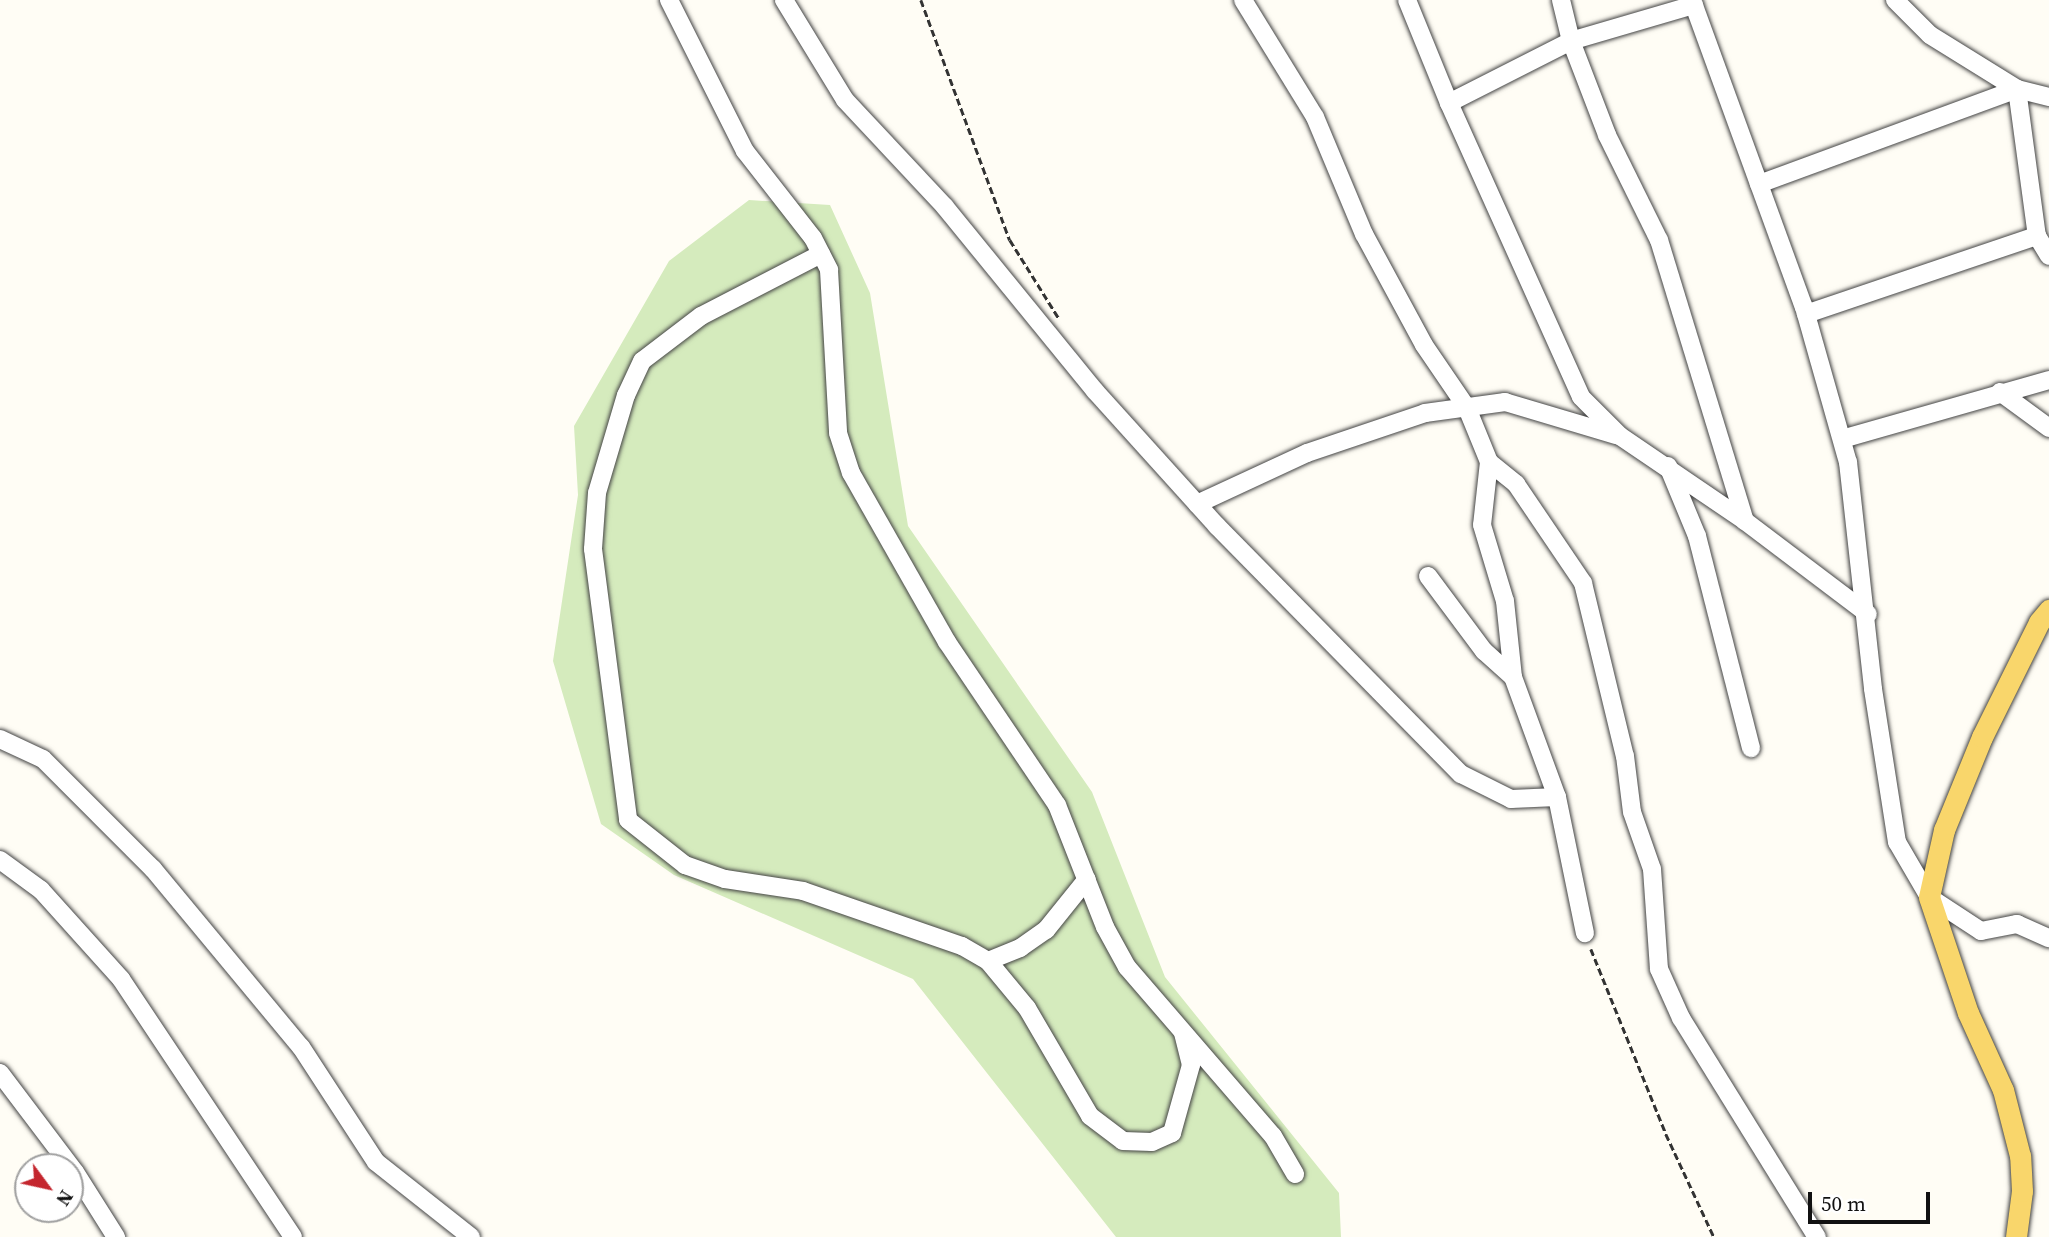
<!DOCTYPE html>
<html>
<head>
<meta charset="utf-8">
<style>
	body { margin:0 }
	#map { position:relative; width:2049px; height:1237px; overflow:hidden; background:#fffdf5; font-family:"Source Serif 4",serif }
	div>[style] { position:absolute }
	.green>* { inset:0; background:#d5ebbd }
	.path>* { height:2.5px; margin-top:-1.25px; transform-origin:0; background:repeating-linear-gradient(90deg,#333 0 7px,transparent 0 10.5px) }
	.roads { filter:drop-shadow(0 0 2px #444) drop-shadow(0 0 2px #444) }
	.minor>* { height:18px; margin:-9px; padding:0 9px; transform-origin:9px; border-radius:9px; background:#fff }
	.major>* { height:21px; margin:-10.5px; padding:0 10.5px; transform-origin:10.5px; border-radius:10.5px; background:#f9d66b }
	span { translate:-50% -50%; white-space:nowrap; text-align:center; line-height:1.15; -webkit-text-stroke:7px #fff; paint-order:stroke }
	.north { position:absolute; left:14px; top:1153px; width:70px; height:70px; box-sizing:border-box; background:#fff; border:2px solid #a0a0a0; border-radius:50%; rotate:123deg; font-size:19px; font-weight:700; line-height:28px; text-align:center; color:#111 }
	.north::after { content:''; display:block; margin:auto; width:24px; height:32px; background:#c4262e; clip-path:polygon(50% 0,100% 100%,50% 72%,0 100%) }
	.scale { position:absolute; left:1808px; top:1192px; width:122px; height:32px; box-sizing:border-box; border:4px solid #111; border-top:0; padding-left:9px; font-size:21px; line-height:24px; white-space:nowrap; color:#111; -webkit-text-stroke:5px #fff; paint-order:stroke }
</style>
</head>
<body>
<div id="map">
	<div class="green">
		<div style="clip-path:polygon(749px 200px,830px 205px,870px 293px,908px 526px,1092px 792px,1165px 977px,1339px 1193px,1341px 1237px,1116px 1237px,913px 979px,674px 875px,601px 824px,553px 661px,578px 495px,574px 426px,669px 261px)"></div>
	</div>
	<div class="path">
		<div style="left:921px;top:0;width:256px;rotate:69.7deg"></div>
		<div style="left:1010px;top:240px;width:94px;rotate:58deg"></div>
		<div style="left:1591px;top:949px;width:200px;rotate:67.9deg"></div>
		<div style="left:1666px;top:1134px;width:114px;rotate:65deg"></div>
	</div>
	<div class="roads">
		<div class="minor">
			<div style="left:669px;top:0;width:169px;rotate:63.3deg"></div>
			<div style="left:745px;top:151px;width:110px;rotate:52deg"></div>
			<div style="left:813px;top:238px;width:36px;rotate:63deg"></div>
			<div style="left:829px;top:270px;width:163px;rotate:86.8deg"></div>
			<div style="left:838px;top:433px;width:42px;rotate:72deg"></div>
			<div style="left:851px;top:473px;width:194px;rotate:60.4deg"></div>
			<div style="left:947px;top:642px;width:197px;rotate:56deg"></div>
			<div style="left:1057px;top:805px;width:131px;rotate:68.5deg"></div>
			<div style="left:1105px;top:927px;width:46px;rotate:61.2deg"></div>
			<div style="left:1127px;top:967px;width:223px;rotate:49.2deg"></div>
			<div style="left:1273px;top:1136px;width:44px;rotate:59.9deg"></div>
			<div style="left:784px;top:0;width:117px;rotate:58.6deg"></div>
			<div style="left:845px;top:100px;width:146px;rotate:46.9deg"></div>
			<div style="left:945px;top:207px;width:237px;rotate:50.8deg"></div>
			<div style="left:1095px;top:391px;width:182px;rotate:47.9deg"></div>
			<div style="left:1217px;top:526px;width:348px;rotate:45.5deg"></div>
			<div style="left:1461px;top:774px;width:56px;rotate:26.6deg"></div>
			<div style="left:1511px;top:799px;width:46px;rotate:-2.5deg"></div>
			<div style="left:1243px;top:0;width:137px;rotate:58.4deg"></div>
			<div style="left:1315px;top:117px;width:127px;rotate:67.3deg"></div>
			<div style="left:1364px;top:234px;width:126px;rotate:61.6deg"></div>
			<div style="left:1424px;top:345px;width:76px;rotate:55.7deg"></div>
			<div style="left:1467px;top:408px;width:58px;rotate:67.8deg"></div>
			<div style="left:1489px;top:462px;width:63px;rotate:96.3deg"></div>
			<div style="left:1482px;top:525px;width:79px;rotate:73.2deg"></div>
			<div style="left:1505px;top:601px;width:76px;rotate:84deg"></div>
			<div style="left:1513px;top:677px;width:128px;rotate:69.9deg"></div>
			<div style="left:1557px;top:797px;width:139px;rotate:78.4deg"></div>
			<div style="left:1407px;top:0;width:111px;rotate:67.8deg"></div>
			<div style="left:1561px;top:0;width:42px;rotate:76.3deg"></div>
			<div style="left:1571px;top:41px;width:101px;rotate:69deg"></div>
			<div style="left:1607px;top:135px;width:117px;rotate:63.7deg"></div>
			<div style="left:1659px;top:240px;width:294px;rotate:73deg"></div>
			<div style="left:1692px;top:0;width:327px;rotate:70deg"></div>
			<div style="left:1804px;top:307px;width:161px;rotate:74.2deg"></div>
			<div style="left:1848px;top:462px;width:228px;rotate:83.7deg"></div>
			<div style="left:1873px;top:689px;width:155px;rotate:81.1deg"></div>
			<div style="left:1897px;top:842px;width:64px;rotate:59.8deg"></div>
			<div style="left:1929px;top:897px;width:62px;rotate:33.2deg"></div>
			<div style="left:1981px;top:931px;width:37px;rotate:-11deg"></div>
			<div style="left:2017px;top:924px;width:35px;rotate:24deg"></div>
			<div style="left:1895px;top:0;width:49px;rotate:45deg"></div>
			<div style="left:1930px;top:35px;width:102px;rotate:31.8deg"></div>
			<div style="left:2017px;top:89px;width:33px;rotate:14deg"></div>
			<div style="left:1694px;top:5px;width:128px;rotate:163.7deg"></div>
			<div style="left:1571px;top:41px;width:137px;rotate:153.1deg"></div>
			<div style="left:1449px;top:103px;width:322px;rotate:65.8deg"></div>
			<div style="left:1581px;top:397px;width:55px;rotate:45deg"></div>
			<div style="left:1620px;top:436px;width:151px;rotate:34.2deg"></div>
			<div style="left:1745px;top:521px;width:154px;rotate:37.1deg"></div>
			<div style="left:1759px;top:184px;width:275px;rotate:-20.2deg"></div>
			<div style="left:2017px;top:89px;width:148px;rotate:82.3deg"></div>
			<div style="left:2037px;top:236px;width:23px;rotate:59deg"></div>
			<div style="left:821px;top:254px;width:135px;rotate:152.7deg"></div>
			<div style="left:701px;top:316px;width:74px;rotate:142.7deg"></div>
			<div style="left:642px;top:361px;width:38px;rotate:115deg"></div>
			<div style="left:626px;top:395px;width:102px;rotate:106.5deg"></div>
			<div style="left:597px;top:493px;width:56px;rotate:94.1deg"></div>
			<div style="left:593px;top:549px;width:273px;rotate:82.6deg"></div>
			<div style="left:628px;top:820px;width:73px;rotate:38.3deg"></div>
			<div style="left:685px;top:865px;width:42px;rotate:19.3deg"></div>
			<div style="left:725px;top:879px;width:79px;rotate:8.7deg"></div>
			<div style="left:803px;top:891px;width:168px;rotate:19.1deg"></div>
			<div style="left:962px;top:946px;width:30px;rotate:30deg"></div>
			<div style="left:988px;top:961px;width:61px;rotate:50.3deg"></div>
			<div style="left:1027px;top:1008px;width:125px;rotate:59.7deg"></div>
			<div style="left:1090px;top:1116px;width:41px;rotate:37.1deg"></div>
			<div style="left:1123px;top:1141px;width:29px;rotate:2deg"></div>
			<div style="left:1152px;top:1142px;width:22px;rotate:-24deg"></div>
			<div style="left:1172px;top:1133px;width:71px;rotate:-74.4deg"></div>
			<div style="left:1191px;top:1065px;width:33px;rotate:-104deg"></div>
			<div style="left:1806px;top:314px;width:244px;rotate:-18.7deg"></div>
			<div style="left:2000px;top:392px;width:61px;rotate:36.3deg"></div>
			<div style="left:1842px;top:439px;width:215px;rotate:-15.9deg"></div>
			<div style="left:1489px;top:462px;width:35px;rotate:39deg"></div>
			<div style="left:1516px;top:484px;width:120px;rotate:55.9deg"></div>
			<div style="left:1583px;top:583px;width:178px;rotate:76.4deg"></div>
			<div style="left:1625px;top:756px;width:56px;rotate:82.9deg"></div>
			<div style="left:1632px;top:812px;width:60px;rotate:70.7deg"></div>
			<div style="left:1652px;top:869px;width:100px;rotate:86deg"></div>
			<div style="left:1659px;top:969px;width:54px;rotate:65.8deg"></div>
			<div style="left:1681px;top:1018px;width:258px;rotate:58.2deg"></div>
			<div style="left:1668px;top:466px;width:76px;rotate:67.5deg"></div>
			<div style="left:1697px;top:536px;width:219px;rotate:75.7deg"></div>
			<div style="left:1197px;top:504px;width:121px;rotate:-24.9deg"></div>
			<div style="left:1307px;top:453px;width:125px;rotate:-18.7deg"></div>
			<div style="left:1425px;top:413px;width:81px;rotate:-7.8deg"></div>
			<div style="left:1505px;top:402px;width:116px;rotate:16.6deg"></div>
			<div style="left:1428px;top:576px;width:94px;rotate:53.3deg"></div>
			<div style="left:1484px;top:651px;width:39px;rotate:42deg"></div>
			<div style="left:0;top:739px;width:47px;rotate:24.9deg"></div>
			<div style="left:43px;top:759px;width:156px;rotate:45deg"></div>
			<div style="left:153px;top:869px;width:231px;rotate:50.3deg"></div>
			<div style="left:301px;top:1047px;width:137px;rotate:56.9deg"></div>
			<div style="left:376px;top:1162px;width:121px;rotate:38.3deg"></div>
			<div style="left:0;top:860px;width:51px;rotate:36.2deg"></div>
			<div style="left:41px;top:890px;width:120px;rotate:48deg"></div>
			<div style="left:121px;top:979px;width:310px;rotate:56.3deg"></div>
			<div style="left:988px;top:961px;width:35px;rotate:-22deg"></div>
			<div style="left:1020px;top:948px;width:32px;rotate:-35deg"></div>
			<div style="left:1046px;top:930px;width:65px;rotate:-51.2deg"></div>
			<div style="left:0;top:1073px;width:124px;rotate:52.9deg"></div>
			<div style="left:75px;top:1172px;width:77px;rotate:57.8deg"></div>
		</div>
		<div class="major">
			<div style="left:2016px;top:1237px;width:46px;rotate:-82.6deg"></div>
			<div style="left:2022px;top:1191px;width:35px;rotate:-93deg"></div>
			<div style="left:2020px;top:1156px;width:68px;rotate:-104.4deg"></div>
			<div style="left:2003px;top:1090px;width:85px;rotate:-114.4deg"></div>
			<div style="left:1968px;top:1013px;width:122px;rotate:-108.6deg"></div>
			<div style="left:1929px;top:897px;width:69px;rotate:-77.4deg"></div>
			<div style="left:1944px;top:830px;width:100px;rotate:-67.8deg"></div>
			<div style="left:1982px;top:737px;width:128px;rotate:-63.6deg"></div>
			<div style="left:2039px;top:622px;width:16px;rotate:-50deg"></div>
		</div>
	</div>
	<div class="north">N</div>
	<div class="scale">50 m</div>
</div>
</body>
</html>
